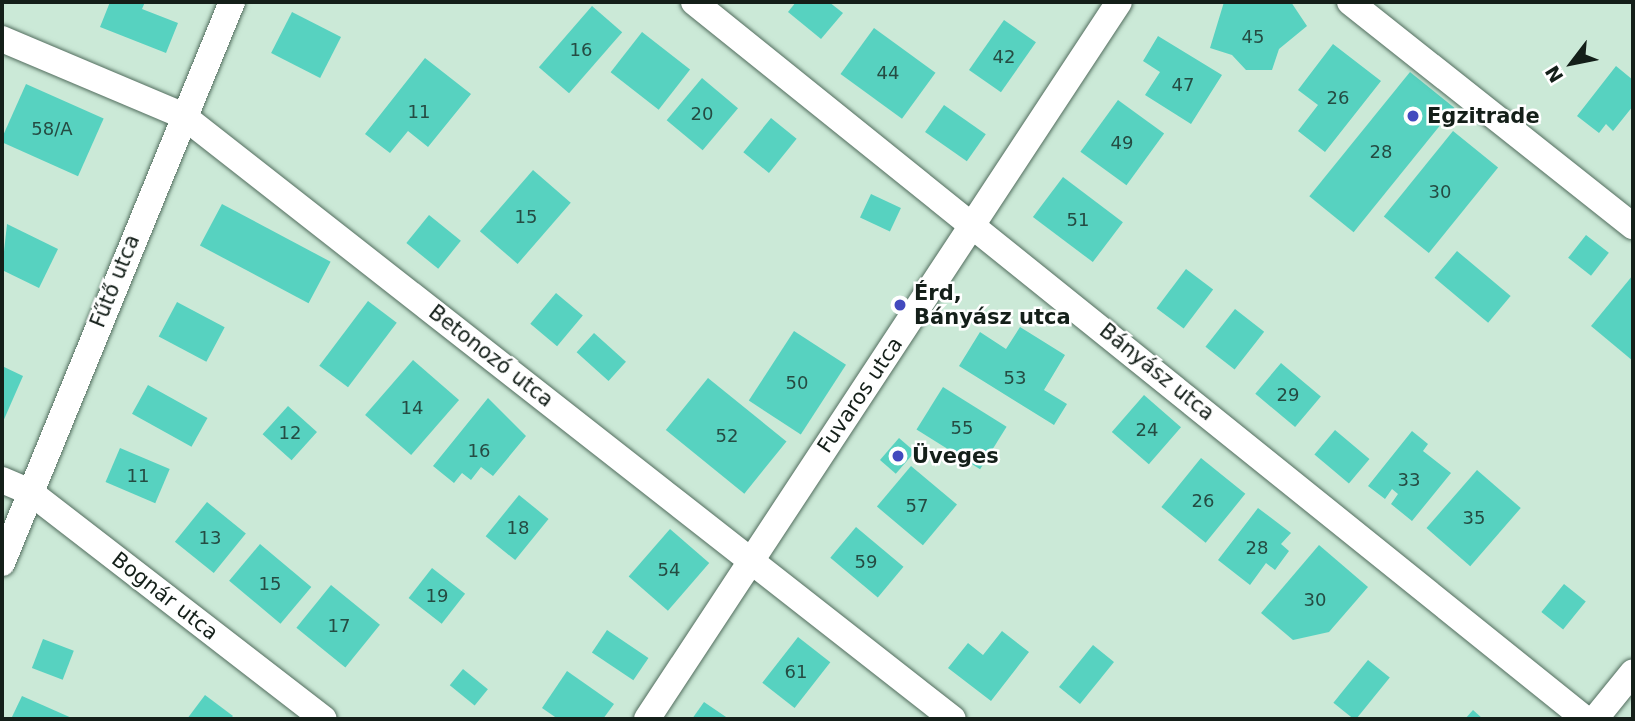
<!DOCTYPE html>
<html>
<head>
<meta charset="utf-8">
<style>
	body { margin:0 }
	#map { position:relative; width:1635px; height:721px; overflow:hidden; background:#cbe9d7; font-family:"DejaVu Sans",sans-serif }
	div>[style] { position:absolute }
	.building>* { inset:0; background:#57d2c0; transform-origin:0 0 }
	.roads { filter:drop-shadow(0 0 2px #526d5e) drop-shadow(0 0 2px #526d5e) }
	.street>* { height:26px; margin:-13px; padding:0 13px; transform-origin:13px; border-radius:13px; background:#fff }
	.dots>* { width:19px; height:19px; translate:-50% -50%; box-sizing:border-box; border:4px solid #fff; border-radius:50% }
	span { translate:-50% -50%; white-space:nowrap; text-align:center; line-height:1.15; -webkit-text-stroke:5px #fff; paint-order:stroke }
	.number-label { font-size:18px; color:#254c43 }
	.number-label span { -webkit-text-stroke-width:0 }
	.poi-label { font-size:21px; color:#141f19; font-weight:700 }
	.left { translate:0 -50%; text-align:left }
	.street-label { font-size:21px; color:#141f19 }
	.frame { position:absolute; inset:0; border:4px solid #141f19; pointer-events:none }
	.north { position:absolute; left:1537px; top:28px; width:70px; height:70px; -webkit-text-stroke:5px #fff; paint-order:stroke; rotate:238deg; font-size:19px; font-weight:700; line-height:28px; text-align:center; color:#141f19 }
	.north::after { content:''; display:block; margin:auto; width:24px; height:32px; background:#141f19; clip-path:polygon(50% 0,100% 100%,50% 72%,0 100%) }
</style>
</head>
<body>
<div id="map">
	<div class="building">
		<div style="clip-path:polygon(110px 2px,145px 2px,142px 9px,178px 23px,166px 53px,100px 27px)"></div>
		<div style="clip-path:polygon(796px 2px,829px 2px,843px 13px,821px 39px,788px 12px)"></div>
		<div style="clip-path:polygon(1224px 2px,1291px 2px,1307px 26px,1279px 49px,1272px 70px,1246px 70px,1232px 55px,1210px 48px)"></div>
		<div style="left:592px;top:6px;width:40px;height:81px;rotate:41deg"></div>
		<div style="left:292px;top:12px;width:55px;height:46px;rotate:27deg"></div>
		<div style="left:1004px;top:20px;width:39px;height:61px;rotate:35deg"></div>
		<div style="left:874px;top:28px;width:76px;height:57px;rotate:36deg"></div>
		<div style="left:642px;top:32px;width:61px;height:51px;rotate:38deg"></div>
		<div style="clip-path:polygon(1158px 36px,1222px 75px,1191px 124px,1145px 95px,1160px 72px,1143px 61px)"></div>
		<div style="clip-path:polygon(1333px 44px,1381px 81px,1325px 152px,1298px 131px,1318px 105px,1298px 90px)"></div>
		<div style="clip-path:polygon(425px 58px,471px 94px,428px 147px,408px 131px,390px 153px,365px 134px)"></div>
		<div style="clip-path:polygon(1616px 66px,1633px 80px,1633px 106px,1613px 131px,1606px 124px,1599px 133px,1577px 116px)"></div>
		<div style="left:1410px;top:72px;width:57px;height:160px;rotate:39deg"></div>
		<div style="left:702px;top:78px;width:47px;height:55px;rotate:40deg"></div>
		<div style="left:26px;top:84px;width:85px;height:63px;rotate:24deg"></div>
		<div style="left:1118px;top:100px;width:57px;height:64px;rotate:36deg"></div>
		<div style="left:944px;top:105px;width:51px;height:33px;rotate:35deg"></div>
		<div style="left:771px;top:118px;width:33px;height:44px;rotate:39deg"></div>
		<div style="left:1453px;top:131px;width:58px;height:110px;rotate:39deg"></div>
		<div style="left:533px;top:170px;width:50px;height:81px;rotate:41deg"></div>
		<div style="left:1063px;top:177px;width:75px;height:50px;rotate:37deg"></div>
		<div style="left:871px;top:194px;width:33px;height:26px;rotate:25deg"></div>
		<div style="left:222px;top:204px;width:123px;height:47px;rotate:28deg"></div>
		<div style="left:429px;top:215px;width:41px;height:36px;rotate:39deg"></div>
		<div style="clip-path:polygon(7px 224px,58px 249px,39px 288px,2px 270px)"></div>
		<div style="left:1586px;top:235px;width:29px;height:29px;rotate:38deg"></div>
		<div style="left:1457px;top:251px;width:70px;height:35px;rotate:40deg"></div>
		<div style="left:1186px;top:269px;width:34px;height:49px;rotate:37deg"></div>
		<div style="clip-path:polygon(1633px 275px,1633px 361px,1591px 326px)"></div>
		<div style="left:556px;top:293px;width:35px;height:40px;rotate:40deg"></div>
		<div style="left:368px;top:301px;width:36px;height:81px;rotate:37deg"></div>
		<div style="left:177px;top:302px;width:54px;height:39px;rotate:28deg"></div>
		<div style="left:1235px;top:309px;width:37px;height:48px;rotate:38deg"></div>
		<div style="clip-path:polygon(1020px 327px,1065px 355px,1044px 390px,1067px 404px,1054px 425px,959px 366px,980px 332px,1006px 349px)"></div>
		<div style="left:794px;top:331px;width:62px;height:83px;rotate:33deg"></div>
		<div style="left:594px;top:333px;width:43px;height:26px;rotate:42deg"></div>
		<div style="left:413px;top:360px;width:61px;height:73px;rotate:41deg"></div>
		<div style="left:1281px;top:363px;width:52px;height:40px;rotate:40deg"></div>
		<div style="clip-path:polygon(2px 366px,23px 376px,2px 424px)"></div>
		<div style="left:708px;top:378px;width:101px;height:67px;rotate:39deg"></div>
		<div style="left:148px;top:385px;width:68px;height:33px;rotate:29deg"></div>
		<div style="left:943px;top:387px;width:75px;height:50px;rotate:32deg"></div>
		<div style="left:1144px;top:395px;width:49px;height:49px;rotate:41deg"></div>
		<div style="clip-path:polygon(488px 398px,526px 436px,493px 476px,481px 467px,471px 480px,462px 473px,454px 483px,433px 466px)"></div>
		<div style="left:288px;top:406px;width:39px;height:38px;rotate:42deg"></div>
		<div style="left:1335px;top:430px;width:45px;height:32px;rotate:40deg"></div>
		<div style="clip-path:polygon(1412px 431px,1428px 444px,1423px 451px,1451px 473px,1412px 521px,1391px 504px,1398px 494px,1392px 489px,1385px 499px,1368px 486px)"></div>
		<div style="left:899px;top:438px;width:21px;height:29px;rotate:41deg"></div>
		<div style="left:120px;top:448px;width:54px;height:37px;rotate:23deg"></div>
		<div style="left:1201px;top:458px;width:57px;height:63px;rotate:39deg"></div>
		<div style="left:911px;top:466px;width:60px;height:53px;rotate:40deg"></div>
		<div style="left:1477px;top:470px;width:58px;height:77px;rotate:41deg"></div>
		<div style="left:519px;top:495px;width:38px;height:53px;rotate:39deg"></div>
		<div style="left:207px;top:502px;width:50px;height:51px;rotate:39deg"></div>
		<div style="clip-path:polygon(1258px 508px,1291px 533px,1281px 544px,1289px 551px,1275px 570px,1266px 563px,1250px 585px,1218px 560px)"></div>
		<div style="left:856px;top:527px;width:62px;height:40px;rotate:40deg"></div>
		<div style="left:670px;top:529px;width:52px;height:63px;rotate:41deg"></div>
		<div style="left:260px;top:544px;width:67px;height:48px;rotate:40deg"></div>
		<div style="clip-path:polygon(1319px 545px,1368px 587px,1329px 632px,1293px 640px,1261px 613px)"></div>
		<div style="left:432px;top:568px;width:42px;height:38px;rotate:38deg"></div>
		<div style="left:1564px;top:584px;width:28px;height:36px;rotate:39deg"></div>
		<div style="left:331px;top:585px;width:63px;height:55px;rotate:39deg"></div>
		<div style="left:607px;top:630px;width:50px;height:27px;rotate:34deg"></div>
		<div style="clip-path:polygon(1002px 631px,1029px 652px,991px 701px,948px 668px,968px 643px,983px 655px)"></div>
		<div style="left:798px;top:637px;width:41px;height:58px;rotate:38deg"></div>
		<div style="left:43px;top:639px;width:33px;height:31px;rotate:21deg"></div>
		<div style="left:1093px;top:645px;width:27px;height:54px;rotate:39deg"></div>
		<div style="left:1368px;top:660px;width:28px;height:55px;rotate:39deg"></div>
		<div style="left:463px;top:669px;width:32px;height:21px;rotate:39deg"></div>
		<div style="clip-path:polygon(567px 671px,614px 704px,603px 719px,558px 719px,542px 708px)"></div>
		<div style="clip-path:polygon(205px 695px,233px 716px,230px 719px,187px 719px)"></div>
		<div style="clip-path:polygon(22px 696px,74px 719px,11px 719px)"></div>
		<div style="clip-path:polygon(704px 702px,729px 719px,692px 719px)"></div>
		<div style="clip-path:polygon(1473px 710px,1483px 719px,1465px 719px)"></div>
	</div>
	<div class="roads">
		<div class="street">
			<div style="left:694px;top:2px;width:1144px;rotate:38.82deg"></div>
			<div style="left:1350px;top:2px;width:361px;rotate:38.4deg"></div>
			<div style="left:2px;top:39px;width:195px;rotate:22.9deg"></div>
			<div style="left:182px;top:115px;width:979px;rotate:38.08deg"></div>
			<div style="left:2px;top:480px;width:30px;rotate:23deg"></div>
			<div style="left:30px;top:492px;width:371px;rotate:37.7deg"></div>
			<div style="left:2px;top:563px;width:606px;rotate:-67.71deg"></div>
			<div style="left:647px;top:719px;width:858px;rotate:-56.64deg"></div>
			<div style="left:1595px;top:719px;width:60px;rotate:-51deg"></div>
		</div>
	</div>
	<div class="dots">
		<div style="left:1413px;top:116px;background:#434abe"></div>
		<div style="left:900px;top:305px;background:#434abe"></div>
		<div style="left:898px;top:456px;background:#434abe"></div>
	</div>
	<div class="number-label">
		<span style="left:1253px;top:37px">45</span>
		<span style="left:581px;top:50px">16</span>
		<span style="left:1004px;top:57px">42</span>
		<span style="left:888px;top:73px">44</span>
		<span style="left:1183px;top:85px">47</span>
		<span style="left:1338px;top:98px">26</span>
		<span style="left:419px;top:112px">11</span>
		<span style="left:702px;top:114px">20</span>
		<span style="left:52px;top:129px">58/A</span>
		<span style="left:1122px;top:143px">49</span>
		<span style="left:1381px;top:152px">28</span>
		<span style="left:1440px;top:192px">30</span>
		<span style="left:526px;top:217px">15</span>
		<span style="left:1078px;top:220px">51</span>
		<span style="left:1015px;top:378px">53</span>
		<span style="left:797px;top:383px">50</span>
		<span style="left:1288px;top:395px">29</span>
		<span style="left:412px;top:408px">14</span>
		<span style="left:962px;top:428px">55</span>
		<span style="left:1147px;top:430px">24</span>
		<span style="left:290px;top:433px">12</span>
		<span style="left:727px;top:436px">52</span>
		<span style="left:479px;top:451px">16</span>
		<span style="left:138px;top:476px">11</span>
		<span style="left:1409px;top:480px">33</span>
		<span style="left:1203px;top:501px">26</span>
		<span style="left:917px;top:506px">57</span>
		<span style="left:1474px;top:518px">35</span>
		<span style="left:518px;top:528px">18</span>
		<span style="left:210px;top:538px">13</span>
		<span style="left:1257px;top:548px">28</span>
		<span style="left:866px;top:562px">59</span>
		<span style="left:669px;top:570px">54</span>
		<span style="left:270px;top:584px">15</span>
		<span style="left:437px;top:596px">19</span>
		<span style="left:1315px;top:600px">30</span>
		<span style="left:339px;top:626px">17</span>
		<span style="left:796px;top:672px">61</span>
	</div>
	<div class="poi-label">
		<span class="left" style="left:1427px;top:116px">Egzitrade</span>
		<span class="left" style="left:914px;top:305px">Érd,<br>Bányász utca</span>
		<span class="left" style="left:912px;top:456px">Üveges</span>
	</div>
	<div class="street-label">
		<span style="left:115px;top:281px;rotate:-68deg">Fűtő utca</span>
		<span style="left:491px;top:356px;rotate:38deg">Betonozó utca</span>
		<span style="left:1157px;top:372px;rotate:39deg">Bányász utca</span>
		<span style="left:860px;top:395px;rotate:-56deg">Fuvaros utca</span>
		<span style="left:165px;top:596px;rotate:38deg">Bognár utca</span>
	</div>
	<div class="frame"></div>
	<div class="north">N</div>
</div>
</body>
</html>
